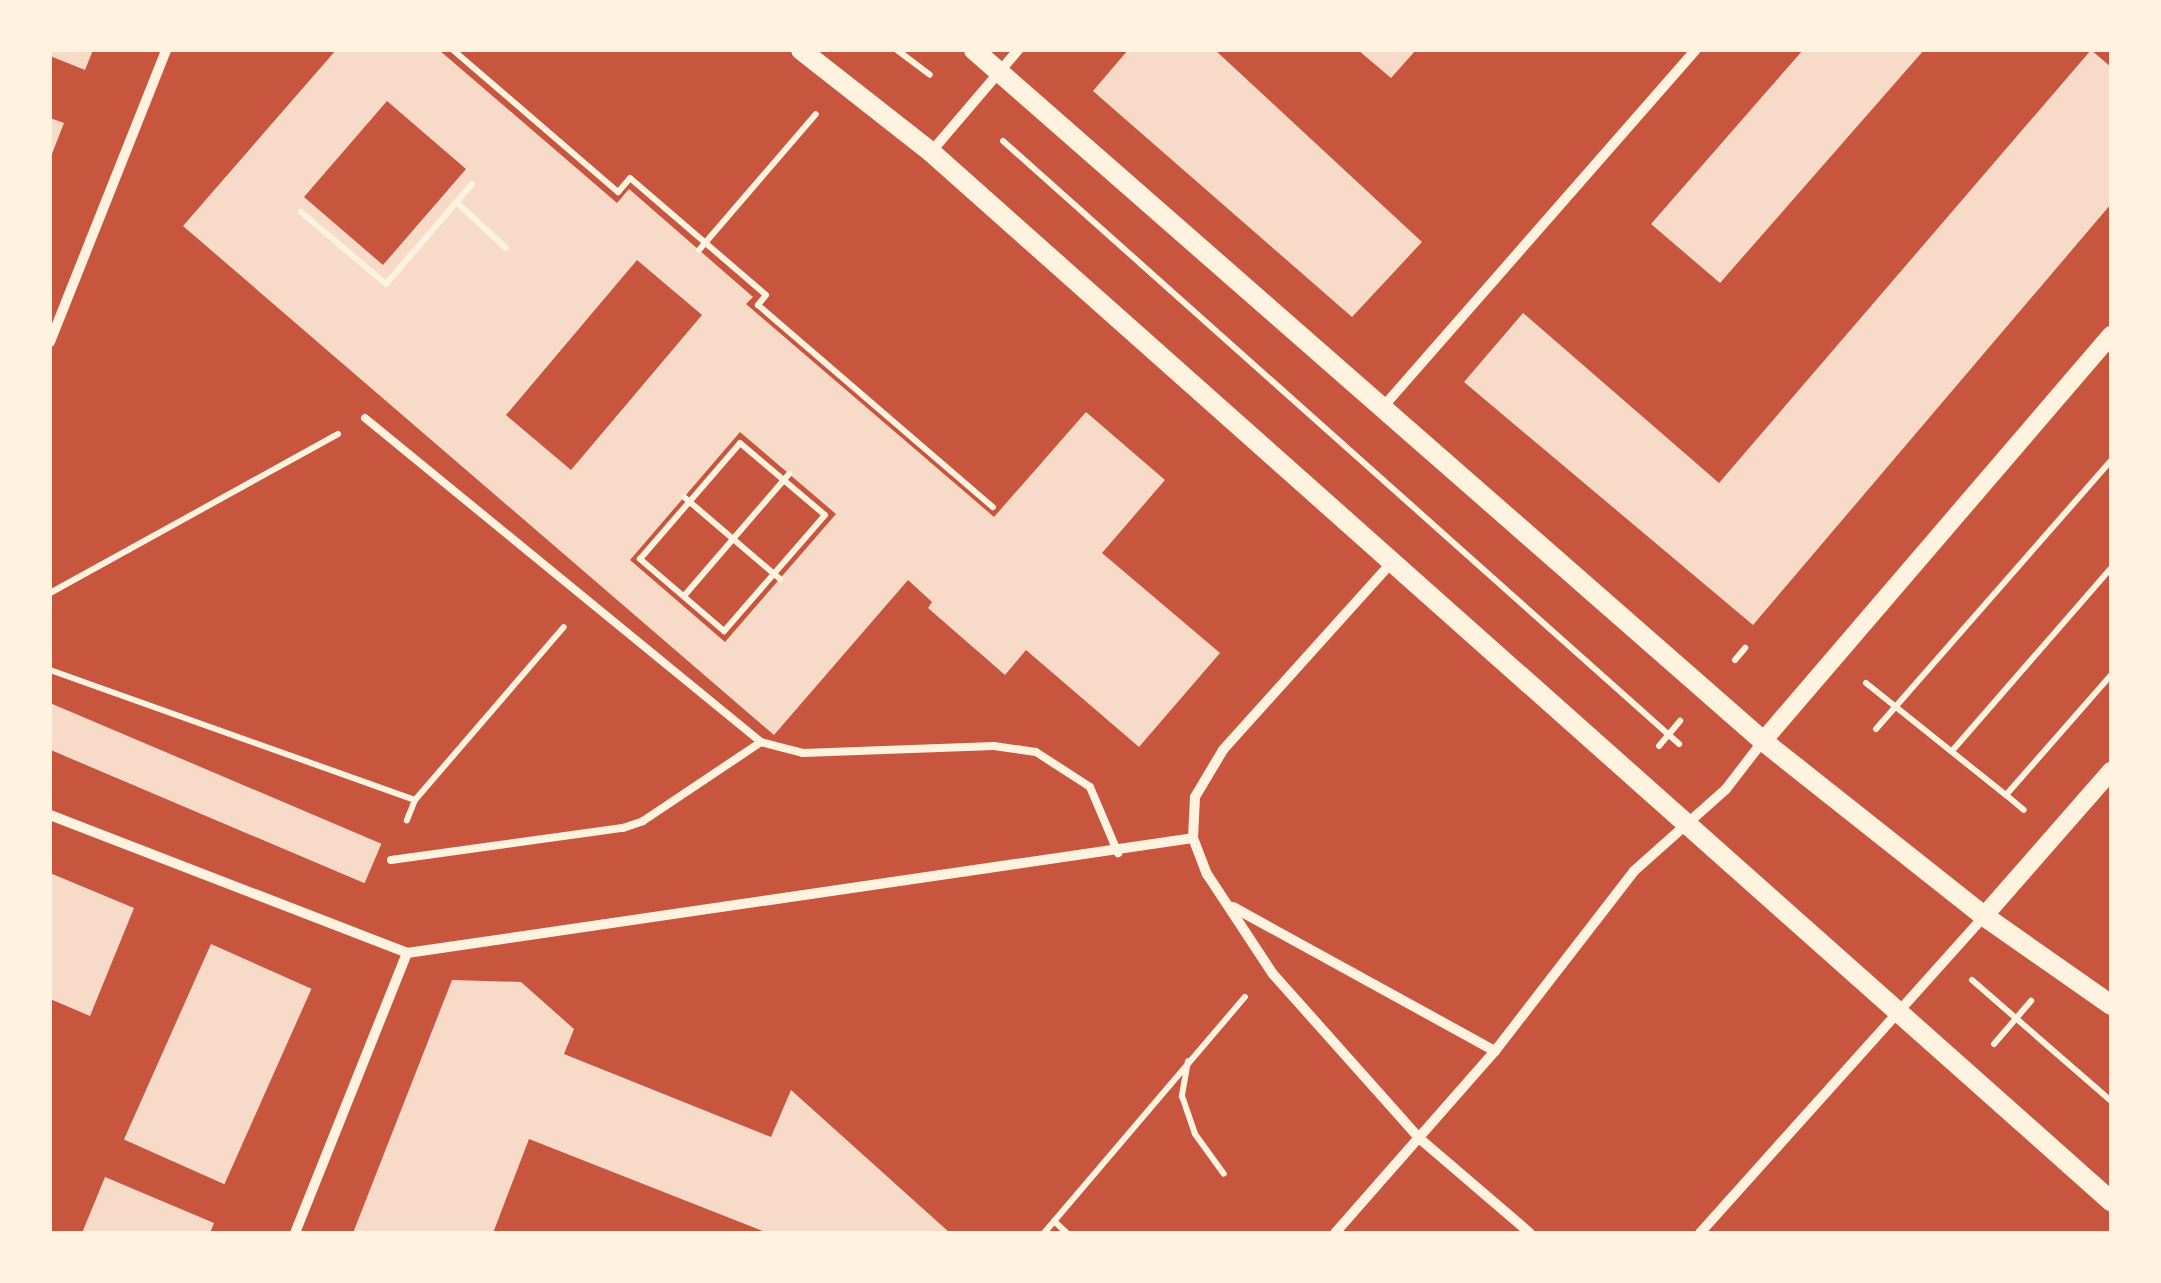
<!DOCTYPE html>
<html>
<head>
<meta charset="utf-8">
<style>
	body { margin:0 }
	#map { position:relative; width:2161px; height:1283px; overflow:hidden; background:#c8553d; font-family:"Titillium Web",sans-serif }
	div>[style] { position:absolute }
	.building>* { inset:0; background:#f7dbc8; transform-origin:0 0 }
	.path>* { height:6px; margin:-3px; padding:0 3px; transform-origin:3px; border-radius:3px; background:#fff3e0 }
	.service>* { height:8px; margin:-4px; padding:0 4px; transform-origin:4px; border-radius:4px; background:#fff3e0 }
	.minor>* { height:10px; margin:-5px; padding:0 5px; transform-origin:5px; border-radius:5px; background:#fff3e0 }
	.tertiary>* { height:18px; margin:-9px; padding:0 9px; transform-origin:9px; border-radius:9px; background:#fff3e0 }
	.secondary>* { height:20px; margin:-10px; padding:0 10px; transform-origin:10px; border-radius:10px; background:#fff3e0 }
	span { translate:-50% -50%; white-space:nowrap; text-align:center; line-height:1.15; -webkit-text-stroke:9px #fff3e0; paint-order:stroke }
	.frame { position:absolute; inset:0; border:52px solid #fff3e0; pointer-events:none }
</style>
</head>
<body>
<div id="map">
	<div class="building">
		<div style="clip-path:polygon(50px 50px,93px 50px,85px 70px,50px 56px)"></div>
		<div style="clip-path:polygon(evenodd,336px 50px,439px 50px,617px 203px,629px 189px,753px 297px,746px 304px,994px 517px,1086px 412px,1165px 480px,1102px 553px,1220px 653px,1139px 747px,1026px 650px,1005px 675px,928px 608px,932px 602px,908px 580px,774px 735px,183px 226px,336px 50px,387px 101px,466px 169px,383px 265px,304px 197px,387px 101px,336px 50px,637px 260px,702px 315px,571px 470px,506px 415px,637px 260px,336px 50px,740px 432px,836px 514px,725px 642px,630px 560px,740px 432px)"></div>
		<div style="clip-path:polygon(1128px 50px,1215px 50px,1422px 242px,1352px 317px,1093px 91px)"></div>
		<div style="clip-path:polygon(1358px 50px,1416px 50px,1391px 78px)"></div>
		<div style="clip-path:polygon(1803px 50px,1924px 50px,1720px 283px,1651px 224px)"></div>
		<div style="clip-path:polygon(2091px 50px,2111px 67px,2111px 204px,1753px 625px,1464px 382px,1523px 313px,1719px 483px)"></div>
		<div style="clip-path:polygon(50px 118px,64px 123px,50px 159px)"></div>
		<div style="left:50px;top:703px;width:360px;height:43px;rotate:23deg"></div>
		<div style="clip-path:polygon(50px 873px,134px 908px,90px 1016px,50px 999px)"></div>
		<div style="left:211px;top:944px;width:110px;height:214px;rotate:24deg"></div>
		<div style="clip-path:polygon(452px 980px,521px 982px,574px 1029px,564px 1054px,771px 1137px,791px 1090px,950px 1233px,768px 1233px,529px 1139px,493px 1233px,353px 1233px)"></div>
		<div style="clip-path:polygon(105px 1177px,214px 1223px,210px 1233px,82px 1233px)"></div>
	</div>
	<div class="path">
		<div style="left:453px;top:50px;width:218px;rotate:40.7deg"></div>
		<div style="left:618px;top:192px;width:18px;rotate:-49deg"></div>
		<div style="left:630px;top:178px;width:179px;rotate:40.7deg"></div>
		<div style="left:766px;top:295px;width:13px;rotate:129deg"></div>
		<div style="left:758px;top:305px;width:310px;rotate:40.7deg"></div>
		<div style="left:897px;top:50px;width:41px;rotate:37.1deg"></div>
		<div style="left:1003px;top:141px;width:906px;rotate:41.73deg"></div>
		<div style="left:456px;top:202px;width:68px;rotate:42.6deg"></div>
		<div style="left:301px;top:212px;width:111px;rotate:40.3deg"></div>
		<div style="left:386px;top:284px;width:132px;rotate:-49.3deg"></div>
		<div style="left:699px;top:250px;width:179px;rotate:-49.3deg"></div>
		<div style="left:740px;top:443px;width:111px;rotate:40.3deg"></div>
		<div style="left:825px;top:515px;width:154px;rotate:131deg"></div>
		<div style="left:724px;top:631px;width:111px;rotate:-139.4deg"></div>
		<div style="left:640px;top:559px;width:153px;rotate:-49.2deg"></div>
		<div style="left:684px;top:497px;width:126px;rotate:40.5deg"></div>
		<div style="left:50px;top:593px;width:329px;rotate:-28.9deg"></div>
		<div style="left:684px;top:596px;width:161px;rotate:-49.3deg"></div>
		<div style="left:1735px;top:660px;width:16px;rotate:-50deg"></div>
		<div style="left:50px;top:670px;width:387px;rotate:19.6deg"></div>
		<div style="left:415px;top:800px;width:22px;rotate:112deg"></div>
		<div style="left:1866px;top:683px;width:179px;rotate:38.7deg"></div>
		<div style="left:2006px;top:795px;width:159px;rotate:-48.8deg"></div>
		<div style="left:1876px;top:729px;width:356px;rotate:-48.8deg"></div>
		<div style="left:1659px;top:746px;width:33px;rotate:-50deg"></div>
		<div style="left:1952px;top:751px;width:242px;rotate:-49deg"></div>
		<div style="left:2006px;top:795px;width:23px;rotate:40deg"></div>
		<div style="left:415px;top:800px;width:228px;rotate:-49.3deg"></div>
		<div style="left:1972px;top:980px;width:184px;rotate:41deg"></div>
		<div style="left:1994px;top:1044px;width:57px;rotate:-49.3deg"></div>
		<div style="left:1188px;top:1061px;width:36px;rotate:100deg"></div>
		<div style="left:1182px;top:1096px;width:40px;rotate:71.1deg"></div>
		<div style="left:1195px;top:1134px;width:49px;rotate:54.1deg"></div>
		<div style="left:1054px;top:1221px;width:18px;rotate:43deg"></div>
		<div style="left:1044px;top:1233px;width:310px;rotate:-49.6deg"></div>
	</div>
	<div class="service">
		<div style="left:365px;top:418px;width:512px;rotate:39.29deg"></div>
		<div style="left:761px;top:742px;width:43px;rotate:14.7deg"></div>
		<div style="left:803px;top:753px;width:191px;rotate:-2.1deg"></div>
		<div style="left:994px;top:746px;width:42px;rotate:8.1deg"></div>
		<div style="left:1036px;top:752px;width:64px;rotate:32.9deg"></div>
		<div style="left:1090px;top:787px;width:72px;rotate:67deg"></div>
		<div style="left:391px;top:860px;width:234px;rotate:-7.9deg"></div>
		<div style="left:623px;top:828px;width:21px;rotate:-19deg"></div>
		<div style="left:643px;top:821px;width:142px;rotate:-33.8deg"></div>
	</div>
	<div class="minor">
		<div style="left:931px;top:152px;width:134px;rotate:-49.5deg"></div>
		<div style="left:50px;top:342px;width:314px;rotate:-68.3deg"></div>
		<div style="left:1383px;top:407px;width:474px;rotate:-48.8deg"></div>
		<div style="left:1393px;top:561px;width:254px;rotate:132deg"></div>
		<div style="left:1223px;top:750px;width:55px;rotate:120.8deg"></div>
		<div style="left:1195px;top:797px;width:41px;rotate:92.8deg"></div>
		<div style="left:1193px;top:838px;width:39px;rotate:69deg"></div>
		<div style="left:1207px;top:874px;width:120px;rotate:56.6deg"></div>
		<div style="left:1273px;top:974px;width:220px;rotate:48.3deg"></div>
		<div style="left:1419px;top:1138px;width:146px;rotate:40.6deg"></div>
		<div style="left:50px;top:815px;width:383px;rotate:21.1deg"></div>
		<div style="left:407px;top:953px;width:794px;rotate:-8.32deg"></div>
		<div style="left:1233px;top:907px;width:299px;rotate:28.8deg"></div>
		<div style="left:295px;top:1233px;width:302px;rotate:-68.2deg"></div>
		<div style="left:1335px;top:1233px;width:242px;rotate:-48.7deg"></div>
		<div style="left:1495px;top:1051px;width:227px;rotate:-52.3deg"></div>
		<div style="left:1634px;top:871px;width:123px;rotate:-41.7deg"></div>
		<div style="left:1726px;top:789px;width:61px;rotate:-52.4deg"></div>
		<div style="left:1700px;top:1233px;width:425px;rotate:-48.1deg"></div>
	</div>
	<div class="tertiary">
		<div style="left:1763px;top:741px;width:535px;rotate:-49.4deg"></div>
		<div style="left:1984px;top:916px;width:193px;rotate:-48.8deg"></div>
	</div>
	<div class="secondary">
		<div style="left:801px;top:50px;width:165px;rotate:38.1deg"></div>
		<div style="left:931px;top:152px;width:1579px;rotate:41.64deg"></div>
		<div style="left:974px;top:50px;width:1049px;rotate:41.21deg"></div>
		<div style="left:1763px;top:741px;width:282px;rotate:38.4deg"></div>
		<div style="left:1984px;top:916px;width:155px;rotate:35deg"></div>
	</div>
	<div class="frame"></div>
</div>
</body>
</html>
